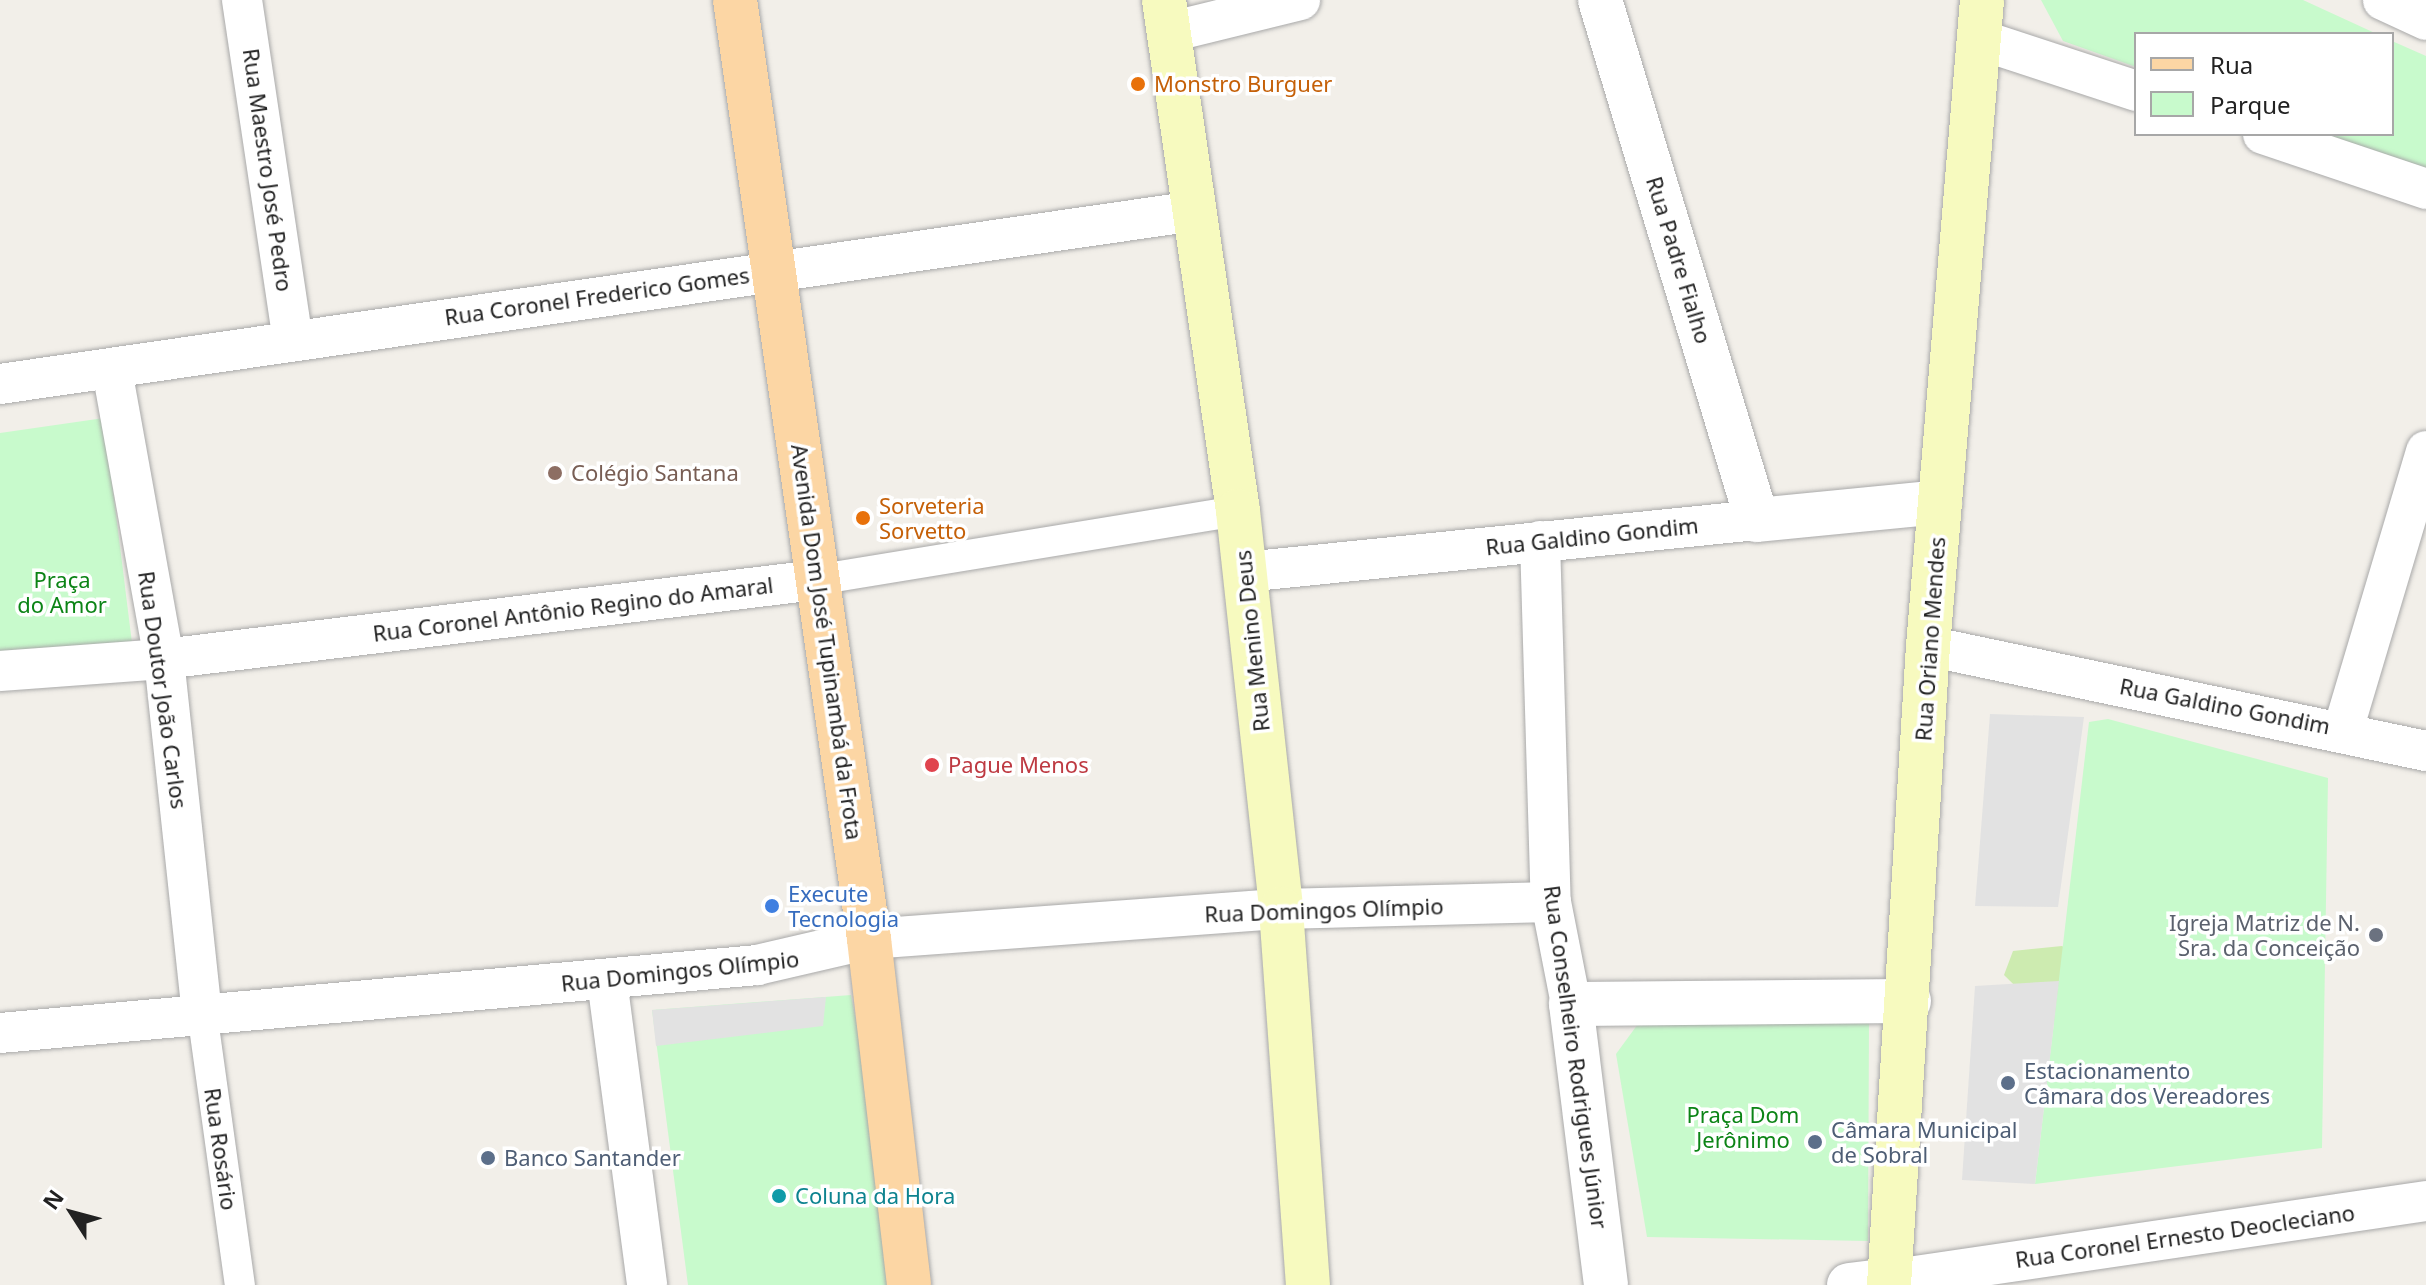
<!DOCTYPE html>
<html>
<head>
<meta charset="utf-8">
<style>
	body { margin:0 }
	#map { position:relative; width:2426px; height:1285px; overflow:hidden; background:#f2efe9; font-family:"Noto Sans",sans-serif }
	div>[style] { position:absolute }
	.grass>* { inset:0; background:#cdebb0 }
	.park>* { inset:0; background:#c8facc }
	.parking>* { inset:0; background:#e2e2e2 }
	.roads { filter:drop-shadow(0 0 2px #a9a9a9) drop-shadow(0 0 2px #a9a9a9) }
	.pedestrian>* { height:30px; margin:-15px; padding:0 15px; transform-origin:15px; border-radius:15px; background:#fff }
	.minor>* { height:40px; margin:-20px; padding:0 20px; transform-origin:20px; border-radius:20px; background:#fff }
	.tertiary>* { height:44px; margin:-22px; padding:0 22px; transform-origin:22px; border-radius:22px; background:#fff }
	.secondary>* { height:44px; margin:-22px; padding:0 22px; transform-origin:22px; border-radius:22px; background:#f7fabf }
	.primary>* { height:44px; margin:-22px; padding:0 22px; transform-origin:22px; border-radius:22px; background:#fcd6a4 }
	.dots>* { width:22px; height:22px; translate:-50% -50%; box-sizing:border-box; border:4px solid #fff; border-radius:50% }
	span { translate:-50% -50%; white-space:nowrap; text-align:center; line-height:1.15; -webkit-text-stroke:7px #fff; paint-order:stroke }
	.food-label { font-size:22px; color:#c56008 }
	.left { translate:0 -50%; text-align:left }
	.street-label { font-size:22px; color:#222 }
	.education-label { font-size:22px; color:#785e54 }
	.park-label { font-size:22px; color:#0c8416 }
	.health-label { font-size:22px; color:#be3a42 }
	.shop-label { font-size:22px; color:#366cbe }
	.worship-label { font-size:22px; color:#5b616d }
	.right { translate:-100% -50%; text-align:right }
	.service-label { font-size:22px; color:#4e5e75 }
	.culture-label { font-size:22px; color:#0d838f }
	.legend { position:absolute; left:2134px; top:32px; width:260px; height:104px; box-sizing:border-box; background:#fff; border:2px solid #a7a7a7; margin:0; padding:10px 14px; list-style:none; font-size:24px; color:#222 }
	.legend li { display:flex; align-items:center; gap:16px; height:40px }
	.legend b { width:40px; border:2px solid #a7a7a7 }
	.north { position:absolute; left:32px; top:1173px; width:80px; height:80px; -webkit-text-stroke:6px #fff; paint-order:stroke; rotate:306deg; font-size:22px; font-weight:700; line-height:32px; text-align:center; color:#222 }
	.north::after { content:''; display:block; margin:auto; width:28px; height:36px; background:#222; clip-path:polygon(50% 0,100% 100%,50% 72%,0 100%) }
</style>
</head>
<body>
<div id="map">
	<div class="grass">
		<div style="clip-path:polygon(2062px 946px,2094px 966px,2068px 1038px,2004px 975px,2013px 951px)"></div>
	</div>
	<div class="park">
		<div style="clip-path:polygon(2041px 0,2303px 0,2377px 34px,2136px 34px,2136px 67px,2063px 41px)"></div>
		<div style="clip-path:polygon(2392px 41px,2426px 56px,2426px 170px,2324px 134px,2392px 134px)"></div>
		<div style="clip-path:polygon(104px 418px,133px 651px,0 665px,0 433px)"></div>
		<div style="clip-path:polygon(2108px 719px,2328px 778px,2322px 1148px,2035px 1184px,2089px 722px)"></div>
		<div style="clip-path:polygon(851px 995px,907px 1285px,688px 1285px,652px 1010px)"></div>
		<div style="clip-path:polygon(1646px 1013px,1869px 1019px,1868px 1241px,1647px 1237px,1616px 1054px)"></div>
	</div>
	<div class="parking">
		<div style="clip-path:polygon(1990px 714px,2084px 717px,2058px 907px,1975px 906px)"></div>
		<div style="clip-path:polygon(2059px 981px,2035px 1184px,1962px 1180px,1975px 986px)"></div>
		<div style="clip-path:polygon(826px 997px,823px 1026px,656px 1046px,652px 1010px)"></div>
	</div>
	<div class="roads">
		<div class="pedestrian">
			<div style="left:816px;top:580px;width:428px;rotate:-9.3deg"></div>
			<div style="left:202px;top:1012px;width:276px;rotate:82.1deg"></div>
		</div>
		<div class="minor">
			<div style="left:242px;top:0;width:345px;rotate:81.5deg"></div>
			<div style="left:2383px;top:0;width:47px;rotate:24.9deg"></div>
			<div style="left:1170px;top:32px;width:134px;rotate:-13.8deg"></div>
			<div style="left:1978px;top:39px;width:166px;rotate:18.2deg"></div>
			<div style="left:2263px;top:134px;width:172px;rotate:18.6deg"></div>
			<div style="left:112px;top:370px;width:294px;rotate:79.8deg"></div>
			<div style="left:164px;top:659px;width:355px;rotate:83.9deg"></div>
			<div style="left:0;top:384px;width:1206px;rotate:-8.24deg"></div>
			<div style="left:1540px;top:541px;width:361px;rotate:88.3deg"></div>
			<div style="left:1551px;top:902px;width:104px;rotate:78.9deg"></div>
			<div style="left:1245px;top:572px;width:515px;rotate:-5.8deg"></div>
			<div style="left:1928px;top:646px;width:509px;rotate:11.91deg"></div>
			<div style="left:0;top:671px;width:164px;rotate:-4.2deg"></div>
			<div style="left:164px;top:659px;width:657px;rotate:-6.91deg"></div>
			<div style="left:2343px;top:730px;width:291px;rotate:-73.4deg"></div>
			<div style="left:607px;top:980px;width:308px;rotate:82.5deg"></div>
			<div style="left:0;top:1033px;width:760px;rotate:-5.13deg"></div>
			<div style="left:757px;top:965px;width:115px;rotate:-13.1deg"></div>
			<div style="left:869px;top:939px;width:413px;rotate:-4.2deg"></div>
			<div style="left:1281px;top:909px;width:270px;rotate:-1.5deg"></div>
			<div style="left:1888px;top:1280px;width:544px;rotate:-8.35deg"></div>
		</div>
		<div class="tertiary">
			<div style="left:1600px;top:0;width:543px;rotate:73.2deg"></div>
			<div style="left:1757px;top:520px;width:184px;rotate:-5.6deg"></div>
			<div style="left:1606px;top:1285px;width:283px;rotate:-97.1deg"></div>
			<div style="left:1571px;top:1004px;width:338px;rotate:-0.5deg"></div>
			<div style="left:1849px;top:1285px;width:39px;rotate:-7deg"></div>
		</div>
		<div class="secondary">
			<div style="left:1164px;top:0;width:516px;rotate:81.76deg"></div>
			<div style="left:1238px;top:511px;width:400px;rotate:83.8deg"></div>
			<div style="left:1281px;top:909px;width:377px;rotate:85.9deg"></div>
			<div style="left:1889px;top:1285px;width:640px;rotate:-86.51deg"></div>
			<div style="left:1928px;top:646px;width:648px;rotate:-85.22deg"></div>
		</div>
		<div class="primary">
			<div style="left:735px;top:0;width:949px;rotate:81.88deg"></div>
			<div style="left:869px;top:939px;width:348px;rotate:83.4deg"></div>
		</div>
	</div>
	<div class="dots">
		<div style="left:1138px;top:84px;background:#e8710a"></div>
		<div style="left:555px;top:473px;background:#8d6e63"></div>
		<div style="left:863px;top:518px;background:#e8710a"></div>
		<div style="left:932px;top:765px;background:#e0444e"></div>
		<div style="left:772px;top:906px;background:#3f7fe0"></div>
		<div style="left:2376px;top:935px;background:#6b7280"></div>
		<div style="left:2008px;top:1083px;background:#5c6f8a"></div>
		<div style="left:1815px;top:1142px;background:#5c6f8a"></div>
		<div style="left:488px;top:1158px;background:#5c6f8a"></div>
		<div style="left:779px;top:1196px;background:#0f9aa8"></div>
	</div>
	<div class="food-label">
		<span class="left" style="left:1154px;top:84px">Monstro Burguer</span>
		<span class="left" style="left:879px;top:518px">Sorveteria<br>Sorvetto</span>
	</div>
	<div class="street-label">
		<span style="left:268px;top:170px;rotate:82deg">Rua Maestro José Pedro</span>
		<span style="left:1679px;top:260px;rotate:73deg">Rua Padre Fialho</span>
		<span style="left:597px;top:296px;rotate:-8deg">Rua Coronel Frederico Gomes</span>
		<span style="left:1592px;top:536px;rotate:-6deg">Rua Galdino Gondim</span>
		<span style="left:573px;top:609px;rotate:-7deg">Rua Coronel Antônio Regino do Amaral</span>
		<span style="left:1930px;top:639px;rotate:-86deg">Rua Oriano Mendes</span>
		<span style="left:1252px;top:641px;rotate:-96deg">Rua Menino Deus</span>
		<span style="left:827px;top:642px;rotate:82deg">Avenida Dom José Tupinambá da Frota</span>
		<span style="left:163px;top:690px;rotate:82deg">Rua Doutor João Carlos</span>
		<span style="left:2225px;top:706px;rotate:11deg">Rua Galdino Gondim</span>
		<span style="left:1324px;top:910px;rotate:-2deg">Rua Domingos Olímpio</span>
		<span style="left:680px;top:971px;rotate:-6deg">Rua Domingos Olímpio</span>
		<span style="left:1576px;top:1057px;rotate:82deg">Rua Conselheiro Rodrigues Júnior</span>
		<span style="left:221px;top:1149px;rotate:82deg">Rua Rosário</span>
		<span style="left:2185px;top:1236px;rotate:-8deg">Rua Coronel Ernesto Deocleciano</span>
	</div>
	<div class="education-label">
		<span class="left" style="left:571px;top:473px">Colégio Santana</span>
	</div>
	<div class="park-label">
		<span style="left:62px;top:592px">Praça<br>do Amor</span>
		<span style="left:1743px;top:1127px">Praça Dom<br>Jerônimo</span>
	</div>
	<div class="health-label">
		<span class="left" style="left:948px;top:765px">Pague Menos</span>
	</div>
	<div class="shop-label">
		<span class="left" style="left:788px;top:906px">Execute<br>Tecnologia</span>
	</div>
	<div class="worship-label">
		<span class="right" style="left:2360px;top:935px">Igreja Matriz de N.<br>Sra. da Conceição</span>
	</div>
	<div class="service-label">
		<span class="left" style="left:2024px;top:1083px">Estacionamento<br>Câmara dos Vereadores</span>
		<span class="left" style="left:1831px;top:1142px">Câmara Municipal<br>de Sobral</span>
		<span class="left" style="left:504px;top:1158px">Banco Santander</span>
	</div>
	<div class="culture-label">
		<span class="left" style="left:795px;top:1196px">Coluna da Hora</span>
	</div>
	<ul class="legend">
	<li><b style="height:10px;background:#fcd6a4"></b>Rua</li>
	<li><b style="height:22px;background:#c8facc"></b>Parque</li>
	</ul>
	<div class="north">N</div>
</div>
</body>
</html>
